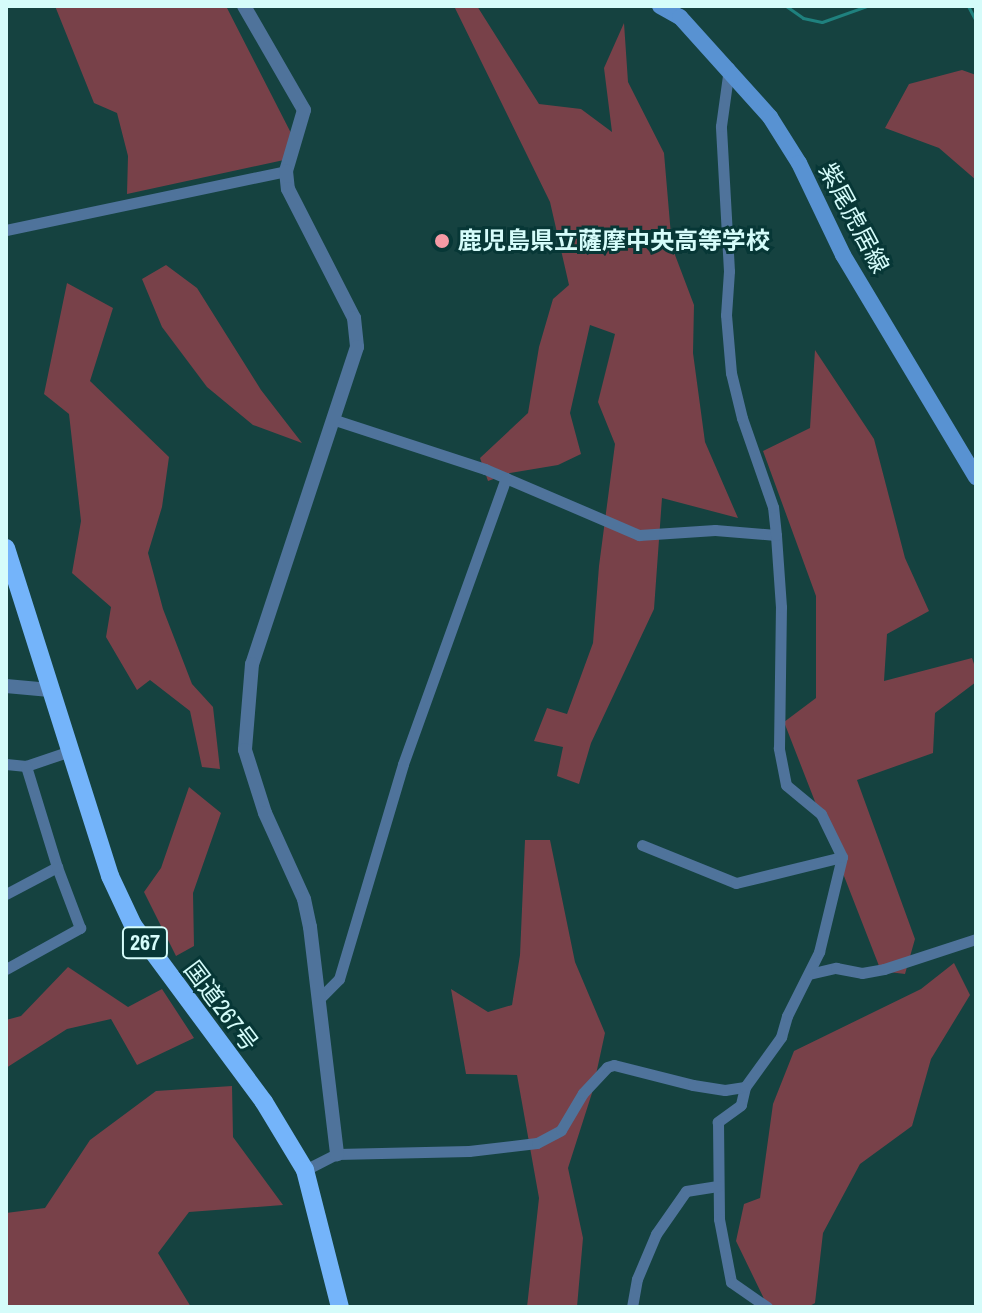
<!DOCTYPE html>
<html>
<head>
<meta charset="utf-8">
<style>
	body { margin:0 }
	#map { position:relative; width:982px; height:1313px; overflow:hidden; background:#154240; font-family:"Archivo Narrow","Noto Sans JP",sans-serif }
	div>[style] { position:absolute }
	.green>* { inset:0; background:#784149 }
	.stream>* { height:3px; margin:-1.5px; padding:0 1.5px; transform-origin:1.5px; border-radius:1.5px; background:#1f817e }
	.minor>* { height:11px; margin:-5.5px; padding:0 5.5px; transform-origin:5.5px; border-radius:5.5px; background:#4f739b }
	.tertiary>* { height:14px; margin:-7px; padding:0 7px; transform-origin:7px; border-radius:7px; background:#4f739b }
	.secondary>* { height:16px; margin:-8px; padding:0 8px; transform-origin:8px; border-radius:8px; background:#5892d2 }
	.trunk>* { height:18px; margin:-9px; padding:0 9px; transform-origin:9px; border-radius:9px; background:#74b4fa }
	.dots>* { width:22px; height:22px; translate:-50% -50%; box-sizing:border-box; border:4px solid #073736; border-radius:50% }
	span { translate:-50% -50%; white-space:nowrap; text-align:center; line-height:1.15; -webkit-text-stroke:6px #073736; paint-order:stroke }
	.shield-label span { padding:2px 6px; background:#073736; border:2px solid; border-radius:6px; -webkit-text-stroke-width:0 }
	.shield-label { font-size:22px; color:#d5fcfa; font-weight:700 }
	.street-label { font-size:24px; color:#d5fcfa }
	.poi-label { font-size:24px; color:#d5fcfa; font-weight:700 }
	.left { translate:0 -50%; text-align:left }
	.frame { position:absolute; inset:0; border:8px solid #d5fcfa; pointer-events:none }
</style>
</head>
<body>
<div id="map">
	<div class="green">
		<div style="clip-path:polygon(55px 6px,226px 6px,293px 137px,284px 160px,127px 194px,128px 156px,117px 113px,94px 103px)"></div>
		<div style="clip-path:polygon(454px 6px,477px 6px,539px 104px,581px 109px,612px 132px,604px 68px,624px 23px,628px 82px,664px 153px,672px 247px,694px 305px,693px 353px,705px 442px,738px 518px,662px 498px,654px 609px,591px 743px,579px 784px,557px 776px,563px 747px,534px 741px,547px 708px,567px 714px,593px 643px,599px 566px,615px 444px,598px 402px,615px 334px,590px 325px,570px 413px,581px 454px,558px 465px,510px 473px,488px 481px,480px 458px,528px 413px,539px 347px,553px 299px,569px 285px,550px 202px)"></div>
		<div style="clip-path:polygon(962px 70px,976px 75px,976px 180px,939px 148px,885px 128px,909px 84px)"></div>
		<div style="clip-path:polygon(166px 265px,197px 288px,261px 390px,302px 443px,253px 425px,207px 387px,162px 327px,142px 279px)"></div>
		<div style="clip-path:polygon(67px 283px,113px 308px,90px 381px,169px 457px,162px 507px,148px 553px,163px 609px,192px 684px,213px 707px,220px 769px,202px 767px,190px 711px,150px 680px,137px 690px,106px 637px,111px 607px,72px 573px,81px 521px,69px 414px,44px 394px)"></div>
		<div style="clip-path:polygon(815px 350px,874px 439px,905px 558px,929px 611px,887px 634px,884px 681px,972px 658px,976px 670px,976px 682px,935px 713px,933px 753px,857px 780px,915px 939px,905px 974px,881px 971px,784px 722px,816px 698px,816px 596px,763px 451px,810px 428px)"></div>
		<div style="clip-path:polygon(189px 787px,221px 813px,193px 893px,194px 946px,176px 956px,144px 892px,161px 868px)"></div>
		<div style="clip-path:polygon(525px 840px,550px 840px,575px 962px,605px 1033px,592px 1093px,568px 1168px,583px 1238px,577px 1307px,527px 1307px,539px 1198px,517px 1075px,466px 1074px,451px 989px,488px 1012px,512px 1005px,520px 955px)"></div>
		<div style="clip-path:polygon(954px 963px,970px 995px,931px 1059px,912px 1126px,860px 1164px,823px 1233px,815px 1303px,808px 1307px,768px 1307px,736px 1241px,744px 1204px,760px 1198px,773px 1104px,794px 1051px,921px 989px)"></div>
		<div style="clip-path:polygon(68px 967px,128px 1007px,162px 989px,194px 1038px,137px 1065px,111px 1019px,67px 1029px,6px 1068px,6px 1020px,21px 1016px)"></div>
		<div style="clip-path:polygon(232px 1086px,233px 1137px,283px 1205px,189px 1212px,158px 1253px,191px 1307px,6px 1307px,6px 1213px,45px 1208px,90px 1140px,156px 1091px)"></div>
	</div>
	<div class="stream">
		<div style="left:786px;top:6px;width:21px;rotate:35deg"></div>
		<div style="left:803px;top:18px;width:19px;rotate:12deg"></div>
		<div style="left:822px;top:22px;width:48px;rotate:-19.6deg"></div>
		<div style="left:968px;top:6px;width:17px;rotate:62deg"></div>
	</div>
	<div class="minor">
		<div style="left:6px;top:230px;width:286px;rotate:-11.9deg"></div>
		<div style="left:332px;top:419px;width:161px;rotate:18.1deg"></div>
		<div style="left:485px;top:469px;width:168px;rotate:23.2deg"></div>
		<div style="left:639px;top:535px;width:76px;rotate:-3.8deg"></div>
		<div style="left:715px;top:530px;width:61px;rotate:4.7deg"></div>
		<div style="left:6px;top:764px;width:20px;rotate:6deg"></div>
		<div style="left:26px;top:766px;width:46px;rotate:-18.8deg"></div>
		<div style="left:642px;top:845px;width:101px;rotate:22deg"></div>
		<div style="left:736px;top:883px;width:109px;rotate:-13.8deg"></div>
		<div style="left:6px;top:894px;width:58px;rotate:-27.9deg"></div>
		<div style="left:6px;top:969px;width:85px;rotate:-29deg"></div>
		<div style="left:80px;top:928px;width:65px;rotate:-110.7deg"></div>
		<div style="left:57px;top:867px;width:106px;rotate:-107.1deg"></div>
		<div style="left:809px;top:974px;width:28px;rotate:-13deg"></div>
		<div style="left:836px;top:968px;width:26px;rotate:11deg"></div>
		<div style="left:862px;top:973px;width:22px;rotate:-10deg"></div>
		<div style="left:884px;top:969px;width:97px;rotate:-18.1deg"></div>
		<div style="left:319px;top:999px;width:28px;rotate:-45deg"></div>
		<div style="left:339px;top:979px;width:224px;rotate:-73.4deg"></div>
		<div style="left:403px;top:764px;width:304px;rotate:-70.2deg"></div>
		<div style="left:745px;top:1087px;width:18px;rotate:103deg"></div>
		<div style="left:741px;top:1105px;width:29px;rotate:144deg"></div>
		<div style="left:718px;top:1122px;width:97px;rotate:89.4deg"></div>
		<div style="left:719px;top:1219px;width:64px;rotate:79.2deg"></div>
		<div style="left:731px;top:1282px;width:44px;rotate:34.8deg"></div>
		<div style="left:305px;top:1170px;width:36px;rotate:-27deg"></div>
		<div style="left:337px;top:1154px;width:132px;rotate:-1.3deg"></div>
		<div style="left:469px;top:1151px;width:68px;rotate:-6.7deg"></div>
		<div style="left:537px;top:1143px;width:27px;rotate:-28deg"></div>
		<div style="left:561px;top:1130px;width:43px;rotate:-59.3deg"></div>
		<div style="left:583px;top:1093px;width:35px;rotate:-47deg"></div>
		<div style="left:607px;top:1067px;width:7px;rotate:-16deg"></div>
		<div style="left:614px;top:1065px;width:81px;rotate:14.2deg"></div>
		<div style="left:693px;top:1085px;width:32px;rotate:9deg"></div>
		<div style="left:725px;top:1090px;width:20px;rotate:-9deg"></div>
		<div style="left:745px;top:1087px;width:62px;rotate:-54.2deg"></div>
		<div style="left:781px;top:1037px;width:22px;rotate:-74deg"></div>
		<div style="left:787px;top:1016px;width:72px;rotate:-63.4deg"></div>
		<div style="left:819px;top:952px;width:98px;rotate:-76.4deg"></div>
		<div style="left:842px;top:857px;width:48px;rotate:-116deg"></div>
		<div style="left:821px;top:814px;width:45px;rotate:-140.4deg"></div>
		<div style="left:786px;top:785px;width:38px;rotate:-101deg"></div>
		<div style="left:779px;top:748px;width:141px;rotate:-89.2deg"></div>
		<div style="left:781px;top:607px;width:72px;rotate:-94deg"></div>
		<div style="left:776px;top:535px;width:28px;rotate:-96deg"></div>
		<div style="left:773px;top:507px;width:94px;rotate:-109.2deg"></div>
		<div style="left:742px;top:418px;width:46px;rotate:-103.7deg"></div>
		<div style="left:731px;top:373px;width:58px;rotate:-94.9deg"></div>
		<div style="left:726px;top:315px;width:44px;rotate:-86.1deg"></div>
		<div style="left:729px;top:271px;width:145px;rotate:-93.2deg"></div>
		<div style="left:721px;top:126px;width:59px;rotate:-82.1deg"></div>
		<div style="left:632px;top:1307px;width:28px;rotate:-80deg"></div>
		<div style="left:637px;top:1279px;width:49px;rotate:-67.1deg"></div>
		<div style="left:656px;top:1234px;width:52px;rotate:-55.1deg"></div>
		<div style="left:686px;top:1191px;width:32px;rotate:-9deg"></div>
	</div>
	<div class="tertiary">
		<div style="left:244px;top:6px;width:120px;rotate:60deg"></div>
		<div style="left:304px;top:110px;width:64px;rotate:106.4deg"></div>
		<div style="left:286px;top:171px;width:18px;rotate:84deg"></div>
		<div style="left:288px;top:189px;width:145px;rotate:62.9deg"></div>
		<div style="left:354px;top:318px;width:29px;rotate:84deg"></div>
		<div style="left:357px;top:347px;width:334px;rotate:108.3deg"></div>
		<div style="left:252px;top:664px;width:86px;rotate:94.7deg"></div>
		<div style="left:245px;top:750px;width:66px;rotate:72.4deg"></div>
		<div style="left:265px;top:813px;width:94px;rotate:65.6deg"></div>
		<div style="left:304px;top:899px;width:29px;rotate:78deg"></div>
		<div style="left:310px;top:927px;width:229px;rotate:83.2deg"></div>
		<div style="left:6px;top:686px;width:44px;rotate:5.2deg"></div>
	</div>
	<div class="secondary">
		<div style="left:660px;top:6px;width:23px;rotate:29deg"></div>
		<div style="left:680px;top:17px;width:135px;rotate:48deg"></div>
		<div style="left:770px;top:117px;width:54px;rotate:57.8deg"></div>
		<div style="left:799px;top:163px;width:102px;rotate:64.4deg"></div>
		<div style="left:843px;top:255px;width:259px;rotate:59.1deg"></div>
	</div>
	<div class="trunk">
		<div style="left:6px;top:548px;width:344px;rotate:72.4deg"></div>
		<div style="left:110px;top:876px;width:54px;rotate:64.9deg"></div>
		<div style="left:133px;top:925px;width:220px;rotate:53.5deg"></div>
		<div style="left:264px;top:1102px;width:79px;rotate:58.9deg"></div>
		<div style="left:305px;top:1170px;width:141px;rotate:75.7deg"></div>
	</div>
	<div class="dots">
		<div style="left:442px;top:241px;background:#f49aa5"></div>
	</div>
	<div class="shield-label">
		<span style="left:145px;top:943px">267</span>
	</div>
	<div class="street-label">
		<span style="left:854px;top:218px;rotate:62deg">紫尾虎居線</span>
		<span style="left:221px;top:1006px;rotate:53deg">国道267号</span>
	</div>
	<div class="poi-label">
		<span class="left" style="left:458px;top:241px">鹿児島県立薩摩中央高等学校</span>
	</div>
	<div class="frame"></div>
</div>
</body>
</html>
